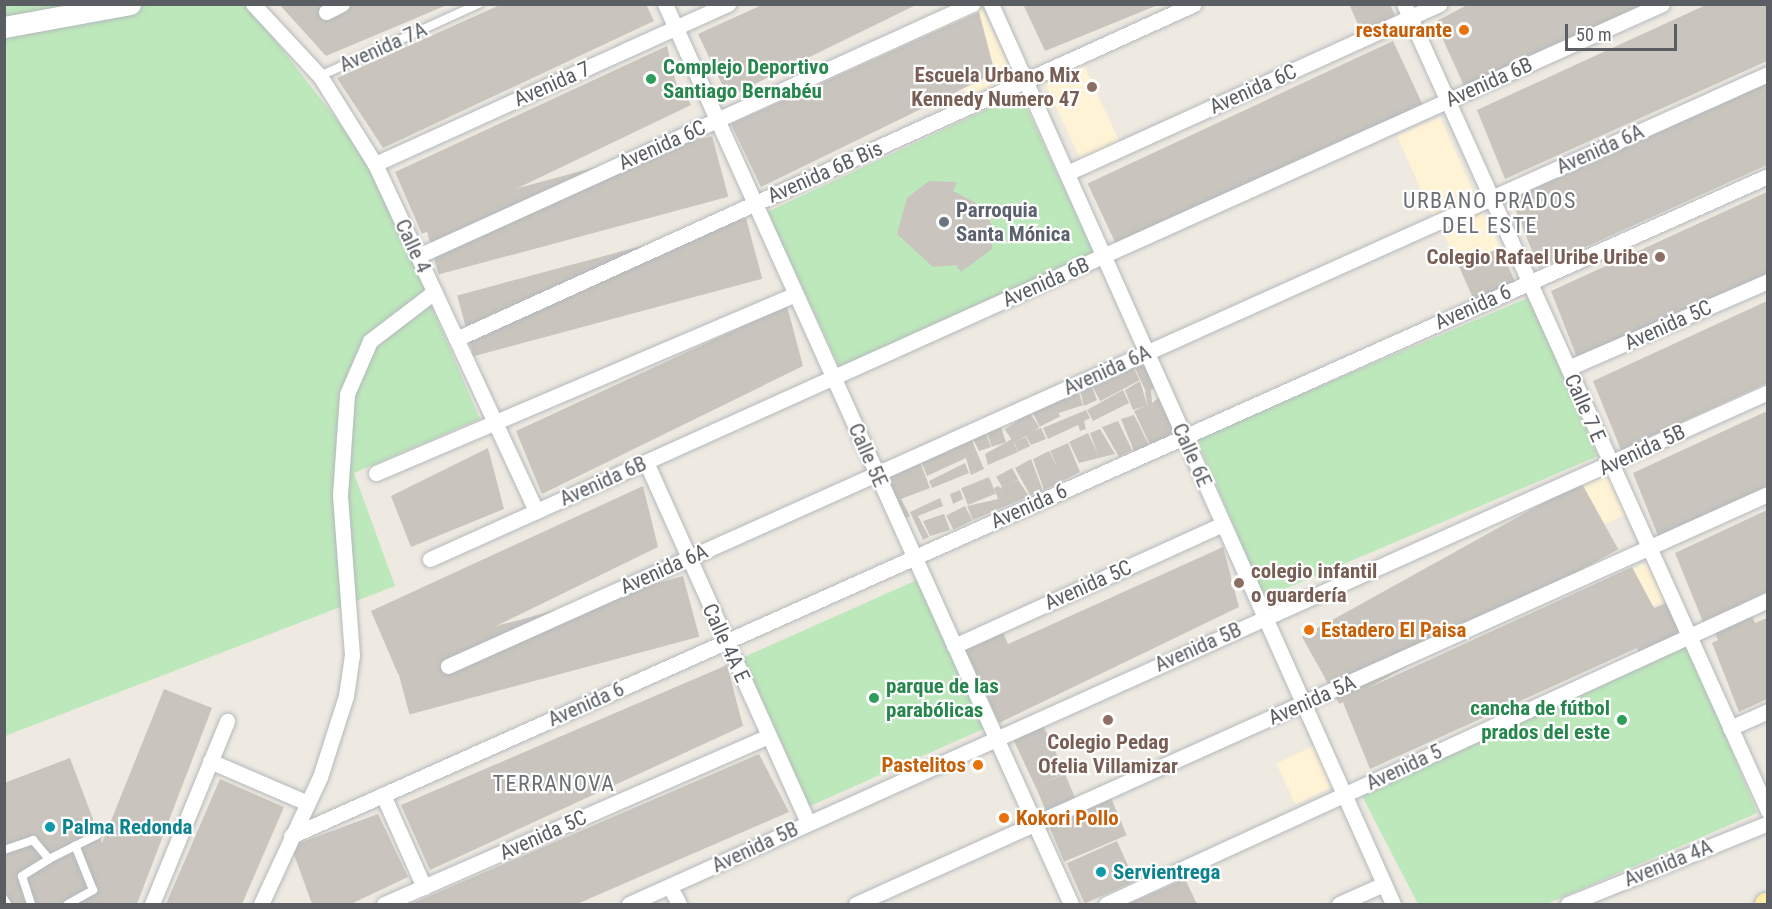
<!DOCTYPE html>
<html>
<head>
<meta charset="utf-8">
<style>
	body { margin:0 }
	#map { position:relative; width:1772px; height:909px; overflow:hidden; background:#eeeae1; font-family:"Roboto Condensed",sans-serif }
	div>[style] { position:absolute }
	.commercial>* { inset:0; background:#fff3d5; transform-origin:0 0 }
	.green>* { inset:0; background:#bde8bb; transform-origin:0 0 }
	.building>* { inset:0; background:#c9c5be; transform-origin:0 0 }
	.roads { filter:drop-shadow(0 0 2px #b4b8bd) drop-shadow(0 0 2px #b4b8bd) }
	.lane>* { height:8px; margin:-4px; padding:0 4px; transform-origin:4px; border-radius:4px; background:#fff }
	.street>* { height:15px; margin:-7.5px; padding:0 7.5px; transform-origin:7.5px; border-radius:7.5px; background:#fff }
	.secondary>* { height:21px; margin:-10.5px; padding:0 10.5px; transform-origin:10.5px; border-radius:10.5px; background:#fff }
	.primary>* { height:22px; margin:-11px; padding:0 11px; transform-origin:11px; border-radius:11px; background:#ffeca5 }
	.dots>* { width:16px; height:16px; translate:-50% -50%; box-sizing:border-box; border:3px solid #fff; border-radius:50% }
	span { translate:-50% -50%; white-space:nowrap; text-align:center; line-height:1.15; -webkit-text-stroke:4.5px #fff; paint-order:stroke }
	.food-label { font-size:21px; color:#c56008; font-weight:700 }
	.right { translate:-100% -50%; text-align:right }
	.left { translate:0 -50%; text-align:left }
	.street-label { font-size:21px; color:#5a5e63 }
	.leisure-label { font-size:21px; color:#27864d; font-weight:700 }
	.education-label { font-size:21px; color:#785e54; font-weight:700 }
	.worship-label { font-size:21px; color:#5b616d; font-weight:700 }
	.culture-label { font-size:21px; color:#0d838f; font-weight:700 }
	.neighbourhood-label { font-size:22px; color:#6b7075; letter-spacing:1.5px }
	.frame { position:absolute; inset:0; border:6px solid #5a5e63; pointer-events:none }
	.scale { position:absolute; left:1565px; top:24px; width:112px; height:27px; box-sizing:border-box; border:3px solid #5a5e63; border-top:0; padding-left:8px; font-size:18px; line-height:21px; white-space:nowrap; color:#5a5e63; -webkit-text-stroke:4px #fff; paint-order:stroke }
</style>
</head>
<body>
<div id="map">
	<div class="commercial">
		<div style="left:980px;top:5px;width:85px;height:52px;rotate:64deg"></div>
		<div style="left:1082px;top:61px;width:90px;height:43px;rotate:65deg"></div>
		<div style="left:1440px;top:117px;width:90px;height:47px;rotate:66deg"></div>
		<div style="left:1481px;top:208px;width:43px;height:45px;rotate:64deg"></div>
		<div style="left:1612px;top:471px;width:45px;height:51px;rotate:65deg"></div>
		<div style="left:1652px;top:560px;width:42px;height:51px;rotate:65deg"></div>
		<div style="left:1318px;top:744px;width:45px;height:46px;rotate:65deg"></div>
	</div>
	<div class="green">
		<div style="clip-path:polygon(5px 5px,248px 5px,370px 163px,480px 419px,354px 473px,395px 586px,5px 736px)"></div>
		<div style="left:1020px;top:94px;width:181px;height:279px;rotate:65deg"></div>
		<div style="left:1530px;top:297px;width:173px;height:362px;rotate:67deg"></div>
		<div style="left:917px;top:580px;width:163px;height:190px;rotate:66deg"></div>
		<div style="clip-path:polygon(1688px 644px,1757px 813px,1547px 904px,1418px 904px,1362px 796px)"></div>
	</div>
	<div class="building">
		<div style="clip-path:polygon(279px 4px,447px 5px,326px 56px)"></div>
		<div style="clip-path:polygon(502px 4px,646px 4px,654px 21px,383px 148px,337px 78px)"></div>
		<div style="clip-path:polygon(764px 4px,918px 4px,728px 97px,698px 34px)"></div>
		<div style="clip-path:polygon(1023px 4px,1158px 4px,1158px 5px,1045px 51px)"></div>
		<div style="clip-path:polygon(1349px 4px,1390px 4px,1395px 16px,1361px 31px)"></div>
		<div style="clip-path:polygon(1469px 4px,1648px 4px,1465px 88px,1435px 22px)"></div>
		<div style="clip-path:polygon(1708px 4px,1767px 4px,1767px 61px,1505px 179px,1477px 110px)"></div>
		<div style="clip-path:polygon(979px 12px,995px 73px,761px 187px,731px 124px)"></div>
		<div style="left:1393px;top:41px;width:77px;height:337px;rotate:65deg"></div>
		<div style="clip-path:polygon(667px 46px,679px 95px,685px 92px,691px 105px,422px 234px,395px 172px)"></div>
		<div style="clip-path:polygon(1767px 82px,1767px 165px,1539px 268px,1511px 199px)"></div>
		<div style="left:712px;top:136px;width:63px;height:300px;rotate:75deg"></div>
		<div style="clip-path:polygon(929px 181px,957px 182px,953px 191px,984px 207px,992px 226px,992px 249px,961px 272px,956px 265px,933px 267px,897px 234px,907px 198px)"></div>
		<div style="clip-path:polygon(1767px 192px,1767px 274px,1578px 360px,1551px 291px)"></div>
		<div style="left:746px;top:218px;width:63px;height:299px;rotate:75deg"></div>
		<div style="left:1500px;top:248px;width:42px;height:45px;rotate:66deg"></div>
		<div style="clip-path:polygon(1767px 301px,1767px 383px,1621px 450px,1593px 381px)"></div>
		<div style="clip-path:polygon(787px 306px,803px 366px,542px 494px,516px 431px)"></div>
		<div style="left:1144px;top:359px;width:31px;height:12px;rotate:65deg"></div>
		<div style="left:1132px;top:365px;width:17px;height:45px;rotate:62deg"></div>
		<div style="clip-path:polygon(1140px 381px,1148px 408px,1145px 392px,1151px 390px,1152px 403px,1161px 396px,1179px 435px,1152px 449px,1134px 411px,1145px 406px,1133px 410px,1125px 390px)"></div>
		<div style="clip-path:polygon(1091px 385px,1097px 400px,1084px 406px,1080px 390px)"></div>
		<div style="left:1078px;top:390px;width:16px;height:27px;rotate:72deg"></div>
		<div style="clip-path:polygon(1123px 390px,1129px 403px,1093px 421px,1087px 410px)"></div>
		<div style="left:1053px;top:402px;width:16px;height:23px;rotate:63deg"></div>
		<div style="clip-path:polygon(1086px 410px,1090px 418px,1084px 421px,1086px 429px,1080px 431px,1078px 425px,1048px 439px,1043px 428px)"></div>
		<div style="clip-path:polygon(1767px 411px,1767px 492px,1660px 541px,1633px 473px)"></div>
		<div style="left:1030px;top:413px;width:17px;height:30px;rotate:57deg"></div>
		<div style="clip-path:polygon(1134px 415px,1149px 445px,1134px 451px,1121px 419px)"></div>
		<div style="clip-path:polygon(1118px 421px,1132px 450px,1119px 457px,1102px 427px)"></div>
		<div style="left:1001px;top:427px;width:16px;height:15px;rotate:72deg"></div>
		<div style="clip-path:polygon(1041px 428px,1046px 439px,1031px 445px,1025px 434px)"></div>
		<div style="clip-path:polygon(1100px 429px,1115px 454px,1079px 463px,1069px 442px,1088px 433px,1098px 454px,1090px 433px)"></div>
		<div style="clip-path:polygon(985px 431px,991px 447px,979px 451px,972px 437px)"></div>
		<div style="clip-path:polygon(970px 436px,984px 469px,971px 475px,966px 458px,927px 476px,921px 461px,945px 450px,948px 456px,945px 449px)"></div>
		<div style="left:1026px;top:437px;width:10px;height:13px;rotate:66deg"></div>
		<div style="clip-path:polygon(1012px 439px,1018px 452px,988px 465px,985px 454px)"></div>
		<div style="clip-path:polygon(1068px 443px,1080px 472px,1044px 490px,1033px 459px,1049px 451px,1058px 469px,1050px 451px)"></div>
		<div style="clip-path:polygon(488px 448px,504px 509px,411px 547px,391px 496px)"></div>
		<div style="clip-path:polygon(1031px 459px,1043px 491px,1030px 495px,1015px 468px)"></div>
		<div style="clip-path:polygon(920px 462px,930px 488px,901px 499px,910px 516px,902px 520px,884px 477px)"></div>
		<div style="clip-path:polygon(965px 463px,969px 473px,932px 488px,929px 481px)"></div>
		<div style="left:1012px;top:468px;width:13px;height:18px;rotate:61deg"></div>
		<div style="left:989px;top:477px;width:18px;height:30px;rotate:68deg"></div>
		<div style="clip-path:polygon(1018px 480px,1029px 496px,973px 520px,967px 506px,998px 499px,994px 488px,999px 486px,1003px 496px,1000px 488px)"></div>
		<div style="left:1581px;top:482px;width:77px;height:319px;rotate:61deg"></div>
		<div style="clip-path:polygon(643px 486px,658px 547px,398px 674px,371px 611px)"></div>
		<div style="clip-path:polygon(960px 490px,963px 499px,953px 504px,950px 494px)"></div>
		<div style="clip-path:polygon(940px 498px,943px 506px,918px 516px,929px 537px,923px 540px,910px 512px)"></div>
		<div style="left:965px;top:506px;width:16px;height:21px;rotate:63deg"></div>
		<div style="clip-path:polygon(1767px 510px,1767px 592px,1745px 602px,1748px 609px,1711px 626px,1708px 619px,1703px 622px,1675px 553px)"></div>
		<div style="clip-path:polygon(944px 514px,950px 530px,930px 536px,923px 521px)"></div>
		<div style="clip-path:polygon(1223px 547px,1239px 607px,999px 723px,964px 647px,1002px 630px,1008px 644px)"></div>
		<div style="clip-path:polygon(1632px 567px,1654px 608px,1672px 601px,1687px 634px,1640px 655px,1637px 648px,1370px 769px,1342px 700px)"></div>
		<div style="left:683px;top:576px;width:63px;height:300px;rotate:75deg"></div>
		<div style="clip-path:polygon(1750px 612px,1755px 623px,1767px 618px,1767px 699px,1739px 712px,1712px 643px,1718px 640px,1713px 629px)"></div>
		<div style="clip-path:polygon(727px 665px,743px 726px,430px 870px,401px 805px)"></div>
		<div style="clip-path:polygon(164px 689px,212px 708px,137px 904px,4px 904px,4px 783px,70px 758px,102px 843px)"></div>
		<div style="left:1043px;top:725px;width:53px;height:33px;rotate:65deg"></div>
		<div style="clip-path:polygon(759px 754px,789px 812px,577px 904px,411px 904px)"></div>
		<div style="left:1065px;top:774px;width:26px;height:32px;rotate:67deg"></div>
		<div style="clip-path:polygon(220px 779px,284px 807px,242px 904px,166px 904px)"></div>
		<div style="left:1108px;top:791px;width:48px;height:68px;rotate:67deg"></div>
		<div style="clip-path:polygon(378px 814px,408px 877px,351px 904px,312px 904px,291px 846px)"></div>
		<div style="left:1117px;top:841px;width:44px;height:55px;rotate:66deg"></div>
		<div style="clip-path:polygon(1185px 879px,1197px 904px,1128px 904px)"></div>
	</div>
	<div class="roads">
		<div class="lane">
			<div style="left:320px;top:76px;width:175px;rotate:-24.4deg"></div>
			<div style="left:4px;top:850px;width:31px;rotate:-19deg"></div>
			<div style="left:33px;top:840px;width:25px;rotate:50deg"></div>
			<div style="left:49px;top:859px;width:54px;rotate:-26.6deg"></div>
			<div style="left:4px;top:899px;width:6px;rotate:59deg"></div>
			<div style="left:31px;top:904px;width:29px;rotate:-108deg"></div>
			<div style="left:22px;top:876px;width:32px;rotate:-32deg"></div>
			<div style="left:68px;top:904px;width:29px;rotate:-29deg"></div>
			<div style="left:93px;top:890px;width:48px;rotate:-111.8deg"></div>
		</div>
		<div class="street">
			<div style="left:253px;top:4px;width:98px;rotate:47.1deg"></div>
			<div style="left:320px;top:76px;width:104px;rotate:58deg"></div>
			<div style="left:375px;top:164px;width:383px;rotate:65.1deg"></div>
			<div style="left:665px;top:4px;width:987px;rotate:65.72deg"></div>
			<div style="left:991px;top:4px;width:986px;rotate:65.93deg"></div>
			<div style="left:1404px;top:4px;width:885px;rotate:65.72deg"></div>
			<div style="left:326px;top:12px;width:18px;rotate:-27deg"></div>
			<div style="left:375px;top:164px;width:388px;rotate:-24.4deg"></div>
			<div style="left:1067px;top:173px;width:409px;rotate:-24.4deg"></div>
			<div style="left:418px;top:256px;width:609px;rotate:-24.46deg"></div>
			<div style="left:456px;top:339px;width:810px;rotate:-24.41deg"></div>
			<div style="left:1568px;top:368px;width:218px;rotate:-23.5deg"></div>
			<div style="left:646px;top:462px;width:396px;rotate:65.8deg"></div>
			<div style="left:376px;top:473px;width:456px;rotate:-23.1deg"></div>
			<div style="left:430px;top:559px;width:1351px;rotate:-24.25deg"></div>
			<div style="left:954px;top:646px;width:295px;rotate:-24.4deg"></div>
			<div style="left:448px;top:666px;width:1447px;rotate:-24.16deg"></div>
			<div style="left:1730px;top:728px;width:42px;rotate:-24.1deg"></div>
			<div style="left:210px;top:761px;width:103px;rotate:23.3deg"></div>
			<div style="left:383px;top:795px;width:101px;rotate:66deg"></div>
			<div style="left:291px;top:836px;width:1618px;rotate:-24.08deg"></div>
			<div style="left:670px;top:887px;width:19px;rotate:62deg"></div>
			<div style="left:152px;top:904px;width:198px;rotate:-67.7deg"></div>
			<div style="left:261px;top:904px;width:140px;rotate:-65.1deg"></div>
			<div style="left:320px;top:777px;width:85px;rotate:-72.2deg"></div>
			<div style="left:346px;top:696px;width:41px;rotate:-81.7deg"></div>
			<div style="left:352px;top:655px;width:160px;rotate:-94.3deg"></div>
			<div style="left:340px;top:495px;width:101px;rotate:-86deg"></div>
			<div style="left:347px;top:394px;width:58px;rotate:-66.5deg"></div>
			<div style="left:370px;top:341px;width:81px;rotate:-37.4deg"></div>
			<div style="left:384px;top:904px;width:419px;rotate:-23.6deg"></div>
			<div style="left:629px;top:904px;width:1249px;rotate:-24.2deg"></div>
			<div style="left:856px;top:904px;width:1000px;rotate:-24.21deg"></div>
			<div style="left:1106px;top:904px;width:728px;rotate:-24.67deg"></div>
			<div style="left:1339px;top:904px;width:49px;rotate:-24deg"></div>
			<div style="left:1568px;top:904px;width:216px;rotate:-22deg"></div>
		</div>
		<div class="secondary">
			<div style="left:4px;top:27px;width:128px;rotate:-10.3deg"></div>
		</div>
		<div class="primary">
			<div style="left:1766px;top:904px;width:2px"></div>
		</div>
	</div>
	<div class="dots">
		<div style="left:1464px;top:30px;background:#e8710a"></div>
		<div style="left:651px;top:79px;background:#2e9e5b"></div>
		<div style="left:1092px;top:87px;background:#8d6e63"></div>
		<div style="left:944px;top:222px;background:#6b7280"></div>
		<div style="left:1660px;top:257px;background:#8d6e63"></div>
		<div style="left:1239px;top:583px;background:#8d6e63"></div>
		<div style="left:1309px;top:630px;background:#e8710a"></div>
		<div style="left:874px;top:698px;background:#2e9e5b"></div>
		<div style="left:1108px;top:720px;background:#8d6e63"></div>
		<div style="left:1622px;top:720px;background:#2e9e5b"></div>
		<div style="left:978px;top:765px;background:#e8710a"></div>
		<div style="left:1004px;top:818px;background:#e8710a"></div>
		<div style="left:50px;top:827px;background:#0f9aa8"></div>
		<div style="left:1101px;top:872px;background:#0f9aa8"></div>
	</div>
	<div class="food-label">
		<span class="right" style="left:1452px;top:30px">restaurante</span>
		<span class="left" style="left:1321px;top:630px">Estadero El Paisa</span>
		<span class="right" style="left:966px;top:765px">Pastelitos</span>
		<span class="left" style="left:1016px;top:818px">Kokori Pollo</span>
	</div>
	<div class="street-label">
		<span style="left:383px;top:47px;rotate:-24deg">Avenida 7A</span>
		<span style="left:1489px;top:82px;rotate:-24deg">Avenida 6B</span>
		<span style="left:552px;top:84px;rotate:-24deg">Avenida 7</span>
		<span style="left:1253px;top:89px;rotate:-24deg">Avenida 6C</span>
		<span style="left:662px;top:145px;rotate:-24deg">Avenida 6C</span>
		<span style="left:1600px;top:149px;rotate:-24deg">Avenida 6A</span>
		<span style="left:825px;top:172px;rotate:-24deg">Avenida 6B Bis</span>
		<span style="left:413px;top:246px;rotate:65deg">Calle 4</span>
		<span style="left:1046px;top:282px;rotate:-24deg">Avenida 6B</span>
		<span style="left:1473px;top:307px;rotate:-24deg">Avenida 6</span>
		<span style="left:1668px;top:325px;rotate:-24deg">Avenida 5C</span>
		<span style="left:1107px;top:370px;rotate:-24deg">Avenida 6A</span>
		<span style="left:1585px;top:408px;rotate:66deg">Calle 7 E</span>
		<span style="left:1642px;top:450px;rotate:-25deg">Avenida 5B</span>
		<span style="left:868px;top:455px;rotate:66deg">Calle 5E</span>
		<span style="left:1192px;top:455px;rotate:66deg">Calle 6E</span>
		<span style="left:603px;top:481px;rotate:-24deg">Avenida 6B</span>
		<span style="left:1029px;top:506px;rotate:-24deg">Avenida 6</span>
		<span style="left:664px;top:569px;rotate:-24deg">Avenida 6A</span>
		<span style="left:1088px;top:585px;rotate:-24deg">Avenida 5C</span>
		<span style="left:726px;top:643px;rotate:65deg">Calle 4A E</span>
		<span style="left:1198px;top:647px;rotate:-24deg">Avenida 5B</span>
		<span style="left:1312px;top:700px;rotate:-24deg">Avenida 5A</span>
		<span style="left:586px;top:704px;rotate:-24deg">Avenida 6</span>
		<span style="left:1404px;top:767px;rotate:-25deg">Avenida 5</span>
		<span style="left:543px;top:835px;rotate:-24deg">Avenida 5C</span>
		<span style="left:755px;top:847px;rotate:-25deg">Avenida 5B</span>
		<span style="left:1668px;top:863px;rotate:-22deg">Avenida 4A</span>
	</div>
	<div class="leisure-label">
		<span class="left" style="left:663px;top:79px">Complejo Deportivo<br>Santiago Bernabéu</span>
		<span class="left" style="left:886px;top:698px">parque de las<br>parabólicas</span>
		<span class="right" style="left:1610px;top:720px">cancha de fútbol<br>prados del este</span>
	</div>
	<div class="education-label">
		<span class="right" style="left:1080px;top:87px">Escuela Urbano Mix<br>Kennedy Numero 47</span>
		<span class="right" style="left:1648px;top:257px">Colegio Rafael Uribe Uribe</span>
		<span class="left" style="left:1251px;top:583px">colegio infantil<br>o guardería</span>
		<span style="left:1108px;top:754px">Colegio Pedag<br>Ofelia Villamizar</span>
	</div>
	<div class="worship-label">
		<span class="left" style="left:956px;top:222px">Parroquia<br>Santa Mónica</span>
	</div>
	<div class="culture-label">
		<span class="left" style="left:62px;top:827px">Palma Redonda</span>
		<span class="left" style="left:1113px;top:872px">Servientrega</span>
	</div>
	<div class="neighbourhood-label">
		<span style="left:1490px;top:213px">URBANO PRADOS<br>DEL ESTE</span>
		<span style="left:554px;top:784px">TERRANOVA</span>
	</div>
	<div class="frame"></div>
	<div class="scale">50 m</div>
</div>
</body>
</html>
